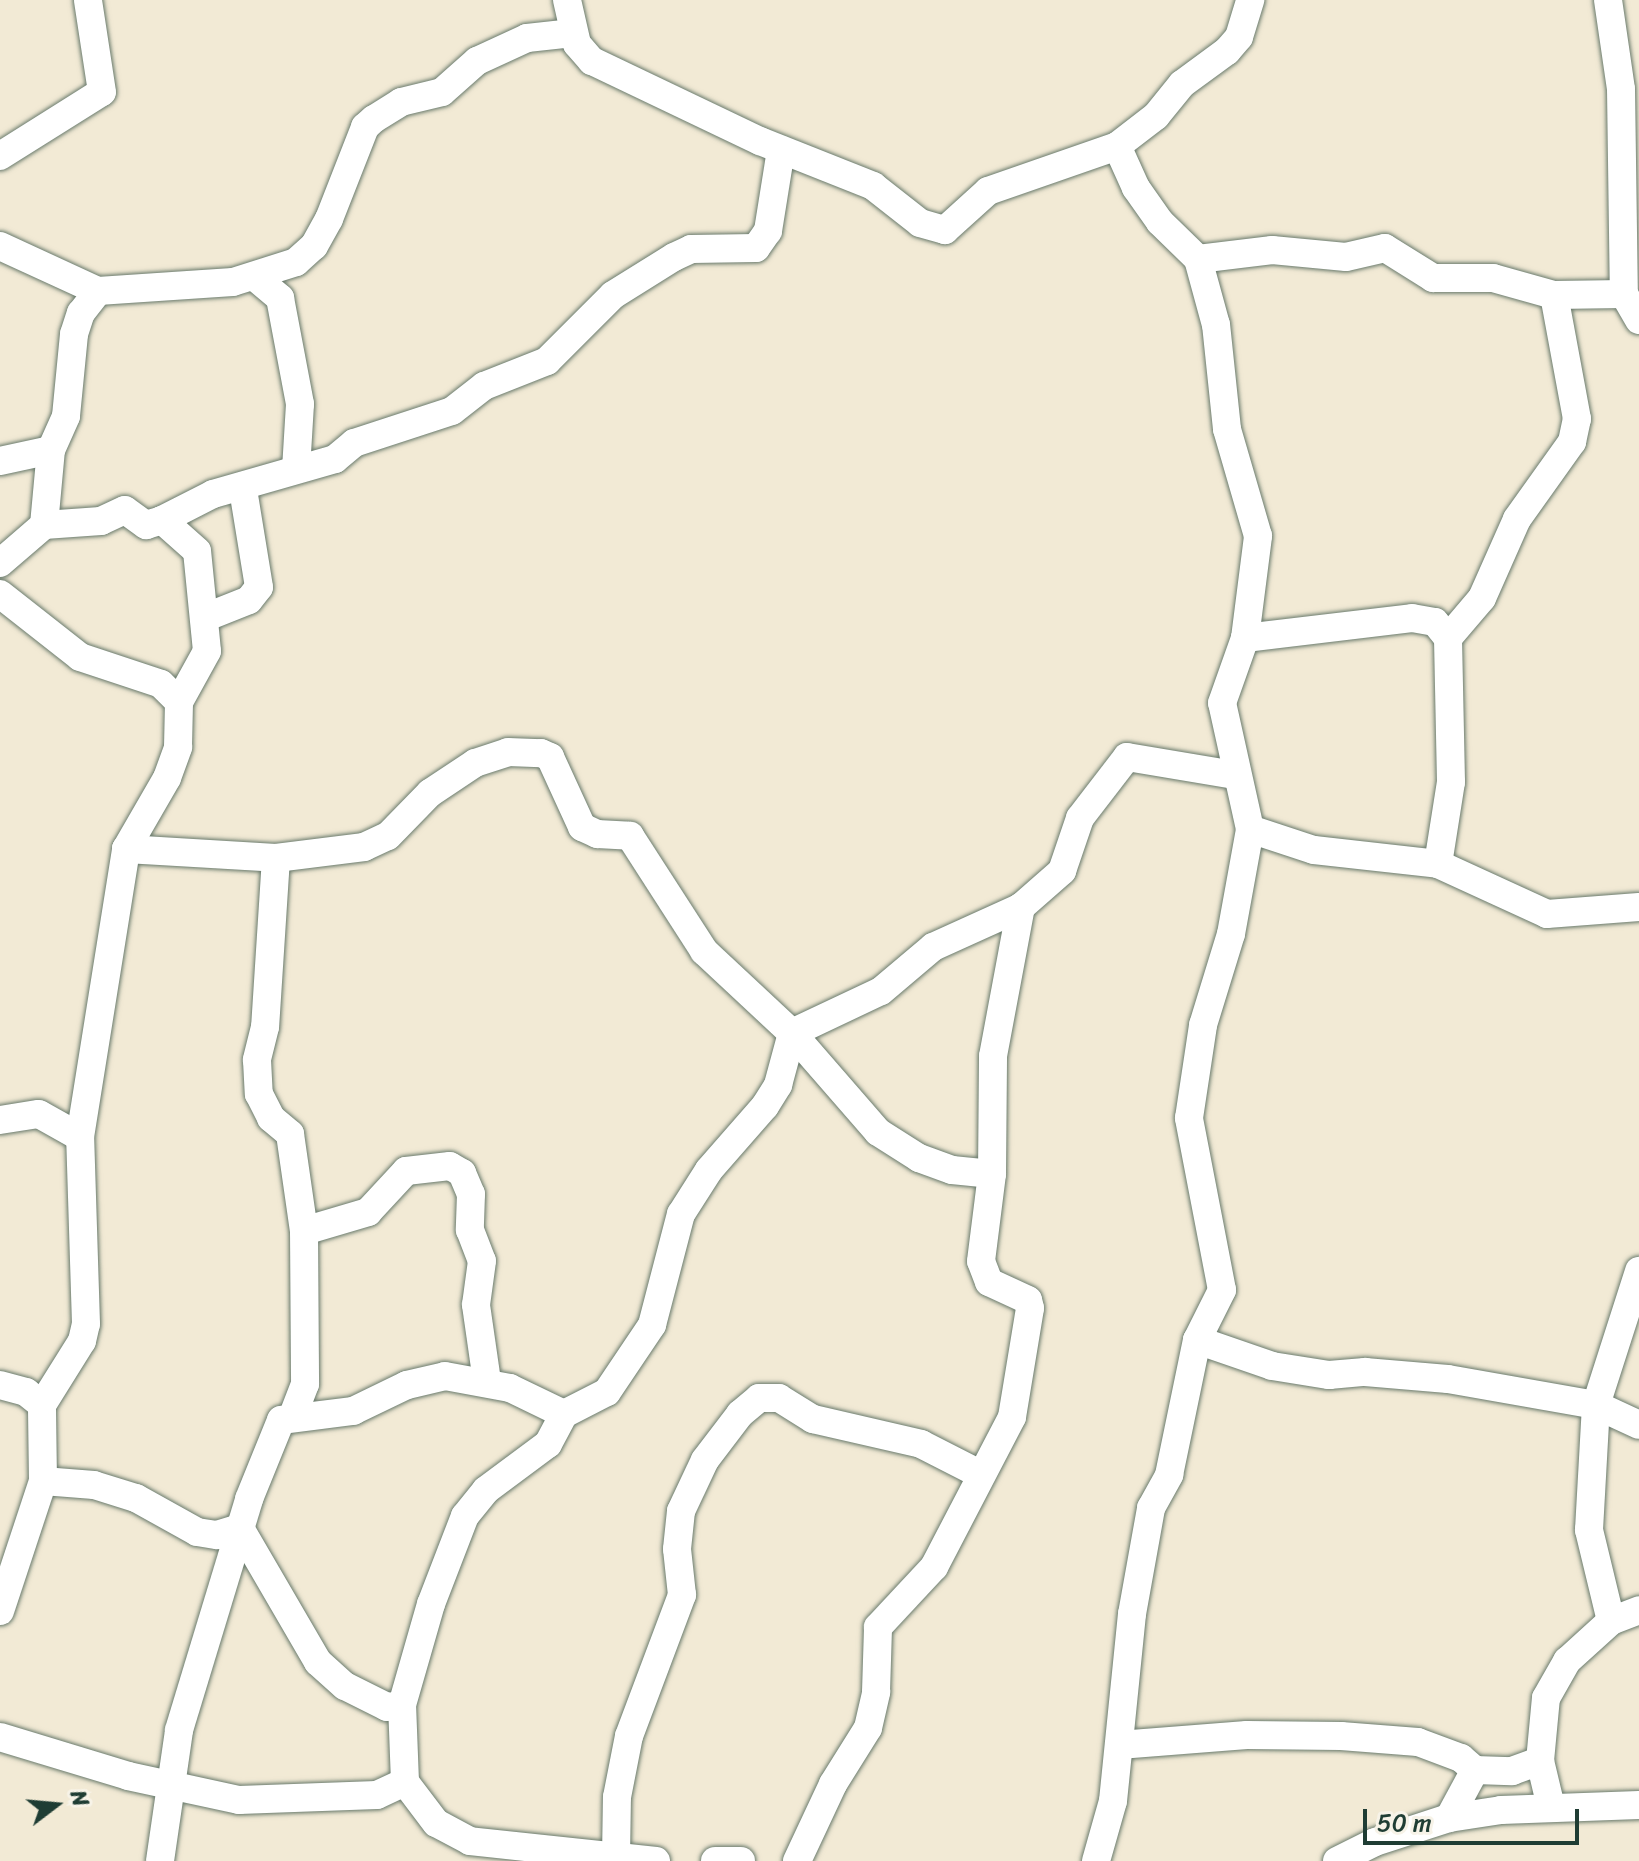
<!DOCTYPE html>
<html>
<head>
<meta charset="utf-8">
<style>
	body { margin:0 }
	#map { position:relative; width:1639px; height:1861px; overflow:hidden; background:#f2ead5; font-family:Sriracha,sans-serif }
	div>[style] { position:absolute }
	.roads { filter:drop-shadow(0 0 2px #697a6c) drop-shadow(0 0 2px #697a6c) }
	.street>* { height:28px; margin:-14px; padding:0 14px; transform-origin:14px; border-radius:14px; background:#fff }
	span { translate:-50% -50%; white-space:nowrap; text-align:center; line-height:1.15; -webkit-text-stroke:6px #f7f3e8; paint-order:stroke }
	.north { position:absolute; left:16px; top:1765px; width:80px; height:80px; -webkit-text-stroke:6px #f7f3e8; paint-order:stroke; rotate:74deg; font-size:22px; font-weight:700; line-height:32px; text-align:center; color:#1f3d34 }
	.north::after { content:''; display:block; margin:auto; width:28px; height:36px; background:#1f3d34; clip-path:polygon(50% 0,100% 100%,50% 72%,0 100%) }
	.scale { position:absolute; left:1363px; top:1809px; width:216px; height:36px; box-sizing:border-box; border:4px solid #1f3d34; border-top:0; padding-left:10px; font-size:24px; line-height:28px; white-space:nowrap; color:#1f3d34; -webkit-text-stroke:6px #f7f3e8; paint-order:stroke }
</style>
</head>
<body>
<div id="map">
	<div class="roads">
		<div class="street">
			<div style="left:567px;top:0;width:45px;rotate:77.2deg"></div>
			<div style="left:577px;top:44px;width:23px;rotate:49deg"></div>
			<div style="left:592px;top:61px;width:186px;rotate:25.5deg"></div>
			<div style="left:760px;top:141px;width:122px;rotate:21.7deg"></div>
			<div style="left:873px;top:186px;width:60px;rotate:38.2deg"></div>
			<div style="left:920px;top:223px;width:26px;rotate:16deg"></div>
			<div style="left:945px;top:230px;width:58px;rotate:-42.2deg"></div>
			<div style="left:988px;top:191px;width:137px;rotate:-19.2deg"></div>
			<div style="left:1117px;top:146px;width:49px;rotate:-37.6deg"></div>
			<div style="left:1156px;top:116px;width:41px;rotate:-50.9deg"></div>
			<div style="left:1182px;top:84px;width:56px;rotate:-36.3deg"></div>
			<div style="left:1227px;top:51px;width:18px;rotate:-49deg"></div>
			<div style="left:1239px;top:37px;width:39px;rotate:-73deg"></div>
			<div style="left:1608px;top:0;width:90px;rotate:81.7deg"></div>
			<div style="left:1621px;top:89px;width:205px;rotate:89.2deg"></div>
			<div style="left:1624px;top:294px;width:30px;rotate:60deg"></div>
			<div style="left:0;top:156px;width:120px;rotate:-32.1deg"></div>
			<div style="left:102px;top:92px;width:93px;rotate:-98.7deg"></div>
			<div style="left:0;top:246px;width:108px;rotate:24.7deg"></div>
			<div style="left:98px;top:291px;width:135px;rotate:-3.8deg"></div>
			<div style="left:233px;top:282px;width:66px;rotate:-17.6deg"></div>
			<div style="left:296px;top:262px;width:24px;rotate:-42deg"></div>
			<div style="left:314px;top:246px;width:31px;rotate:-61deg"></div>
			<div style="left:329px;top:219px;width:99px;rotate:-68.6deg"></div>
			<div style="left:365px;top:127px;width:12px;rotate:-42deg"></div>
			<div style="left:374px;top:119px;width:32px;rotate:-32deg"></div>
			<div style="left:401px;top:102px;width:42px;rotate:-13.7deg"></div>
			<div style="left:442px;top:92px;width:47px;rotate:-41.5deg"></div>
			<div style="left:477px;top:61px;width:55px;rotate:-24.7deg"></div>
			<div style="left:527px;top:38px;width:46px;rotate:-6.2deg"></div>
			<div style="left:1198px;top:259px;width:75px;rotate:-6.9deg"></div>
			<div style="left:1272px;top:250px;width:74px;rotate:5.4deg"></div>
			<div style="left:1346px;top:257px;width:40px;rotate:-13deg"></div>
			<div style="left:1385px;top:248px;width:57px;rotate:32deg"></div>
			<div style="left:1433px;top:278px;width:60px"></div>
			<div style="left:1493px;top:278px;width:63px;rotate:15.6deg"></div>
			<div style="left:1554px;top:295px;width:70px;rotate:-0.8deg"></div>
			<div style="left:255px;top:277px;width:33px;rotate:40deg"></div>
			<div style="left:280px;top:298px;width:108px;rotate:79.3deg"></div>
			<div style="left:300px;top:404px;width:65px;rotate:93.5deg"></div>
			<div style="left:0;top:461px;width:52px;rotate:-12.2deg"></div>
			<div style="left:44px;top:525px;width:75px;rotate:-84.7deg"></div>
			<div style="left:51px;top:450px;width:37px;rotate:-66deg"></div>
			<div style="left:66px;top:416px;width:82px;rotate:-84.4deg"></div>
			<div style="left:74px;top:334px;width:22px;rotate:-72deg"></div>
			<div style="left:81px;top:313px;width:28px;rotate:-52deg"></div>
			<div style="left:0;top:563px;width:58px;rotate:-40.8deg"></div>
			<div style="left:44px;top:525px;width:57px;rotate:-4deg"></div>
			<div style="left:101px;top:521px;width:26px;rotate:-25deg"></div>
			<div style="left:125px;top:510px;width:26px;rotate:36deg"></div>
			<div style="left:146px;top:525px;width:17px;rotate:-17deg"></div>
			<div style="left:162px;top:520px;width:57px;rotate:-27deg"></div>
			<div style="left:213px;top:494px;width:127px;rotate:-16deg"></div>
			<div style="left:335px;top:459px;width:25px;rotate:-40deg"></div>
			<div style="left:354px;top:443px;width:103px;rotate:-18.1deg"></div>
			<div style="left:452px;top:411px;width:41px;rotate:-38deg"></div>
			<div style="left:484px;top:386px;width:68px;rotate:-21.6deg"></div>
			<div style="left:547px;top:361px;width:93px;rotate:-45deg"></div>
			<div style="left:613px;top:295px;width:72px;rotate:-31.9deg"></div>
			<div style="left:674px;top:257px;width:19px;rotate:-25deg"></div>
			<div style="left:691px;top:249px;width:65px;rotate:-0.9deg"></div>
			<div style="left:756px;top:248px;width:21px;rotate:-55deg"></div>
			<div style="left:768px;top:231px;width:82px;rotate:-80.9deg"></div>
			<div style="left:0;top:594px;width:102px;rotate:38.2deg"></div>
			<div style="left:80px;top:657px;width:85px;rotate:18.4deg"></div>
			<div style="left:161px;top:684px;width:25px;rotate:45deg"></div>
			<div style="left:204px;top:618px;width:48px;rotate:-21.8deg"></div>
			<div style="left:249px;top:600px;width:16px;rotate:-52deg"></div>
			<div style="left:259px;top:587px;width:99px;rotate:-99.3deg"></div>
			<div style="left:1245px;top:638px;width:168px;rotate:-6.8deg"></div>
			<div style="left:1412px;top:618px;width:23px;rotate:10deg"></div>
			<div style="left:1435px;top:622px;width:21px;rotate:51deg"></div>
			<div style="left:1448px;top:638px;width:52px;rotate:-49.6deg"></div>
			<div style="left:1482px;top:598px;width:86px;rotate:-66.1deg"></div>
			<div style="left:1517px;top:519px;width:95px;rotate:-54.5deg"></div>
			<div style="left:1572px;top:442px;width:24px;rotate:-78deg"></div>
			<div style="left:1577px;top:419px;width:126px;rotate:-100.5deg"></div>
			<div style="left:1250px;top:829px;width:67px;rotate:18.2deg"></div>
			<div style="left:1314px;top:850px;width:125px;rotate:6.4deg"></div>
			<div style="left:1438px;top:864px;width:120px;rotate:24.6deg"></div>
			<div style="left:1547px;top:914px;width:92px;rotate:-4.4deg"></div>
			<div style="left:126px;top:849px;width:150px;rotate:3.4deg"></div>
			<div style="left:276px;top:858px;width:89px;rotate:-7.1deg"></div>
			<div style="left:364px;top:847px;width:26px;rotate:-25deg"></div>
			<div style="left:388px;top:836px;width:60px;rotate:-45.7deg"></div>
			<div style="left:430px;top:793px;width:54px;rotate:-33.7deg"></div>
			<div style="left:475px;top:763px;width:35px;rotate:-18deg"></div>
			<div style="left:508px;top:752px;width:33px;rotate:2deg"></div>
			<div style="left:541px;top:753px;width:10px;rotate:24deg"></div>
			<div style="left:550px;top:757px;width:77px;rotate:65.4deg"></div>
			<div style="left:582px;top:827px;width:17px;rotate:25deg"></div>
			<div style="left:597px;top:834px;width:33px;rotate:3deg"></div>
			<div style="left:630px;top:836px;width:137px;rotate:57.2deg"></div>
			<div style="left:704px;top:951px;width:120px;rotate:43deg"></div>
			<div style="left:792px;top:1033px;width:131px;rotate:49deg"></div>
			<div style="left:878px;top:1132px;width:49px;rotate:32.4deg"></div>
			<div style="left:919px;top:1158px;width:35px;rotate:20deg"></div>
			<div style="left:952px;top:1170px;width:40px;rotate:5.7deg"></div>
			<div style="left:276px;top:858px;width:169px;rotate:93.7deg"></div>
			<div style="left:265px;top:1027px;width:34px;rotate:104deg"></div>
			<div style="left:257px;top:1060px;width:34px;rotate:87deg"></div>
			<div style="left:259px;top:1094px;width:27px;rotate:63deg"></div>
			<div style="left:271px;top:1118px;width:25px;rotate:40deg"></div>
			<div style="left:290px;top:1134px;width:98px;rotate:81.8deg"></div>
			<div style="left:304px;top:1231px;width:153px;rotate:89.6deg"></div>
			<div style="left:305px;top:1384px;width:36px;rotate:111deg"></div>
			<div style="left:1438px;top:864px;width:83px;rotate:-81deg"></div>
			<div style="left:1451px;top:782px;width:144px;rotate:-91.2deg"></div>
			<div style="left:0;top:1120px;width:39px;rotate:-9deg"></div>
			<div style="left:39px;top:1114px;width:47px;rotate:29.3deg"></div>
			<div style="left:304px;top:1231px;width:67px;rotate:-16.5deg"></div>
			<div style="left:368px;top:1212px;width:56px;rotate:-47.2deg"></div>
			<div style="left:406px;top:1171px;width:44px;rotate:-6.5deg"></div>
			<div style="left:450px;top:1166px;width:14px;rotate:30deg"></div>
			<div style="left:462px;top:1173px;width:23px;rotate:67deg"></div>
			<div style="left:471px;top:1194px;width:36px;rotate:92deg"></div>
			<div style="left:470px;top:1230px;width:33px;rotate:69deg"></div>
			<div style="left:482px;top:1261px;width:44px;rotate:97.8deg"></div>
			<div style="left:476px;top:1305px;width:77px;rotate:81.8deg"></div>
			<div style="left:1197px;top:1340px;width:79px;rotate:19.1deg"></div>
			<div style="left:1272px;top:1366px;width:58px;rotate:9deg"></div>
			<div style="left:1329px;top:1375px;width:36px;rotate:-5deg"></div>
			<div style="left:1365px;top:1372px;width:83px;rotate:4.8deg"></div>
			<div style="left:1448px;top:1379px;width:150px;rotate:10deg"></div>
			<div style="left:1596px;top:1405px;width:47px;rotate:24.9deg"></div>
			<div style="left:0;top:1385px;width:27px;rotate:15deg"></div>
			<div style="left:26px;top:1392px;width:21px;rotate:39deg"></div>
			<div style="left:43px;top:1481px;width:51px;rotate:4.5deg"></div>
			<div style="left:94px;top:1485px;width:44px;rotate:17.2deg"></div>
			<div style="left:136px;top:1498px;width:70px;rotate:29.1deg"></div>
			<div style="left:197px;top:1532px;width:20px;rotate:9deg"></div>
			<div style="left:217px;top:1535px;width:24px;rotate:-17deg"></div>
			<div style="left:240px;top:1528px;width:155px;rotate:59.8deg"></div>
			<div style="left:318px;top:1662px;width:36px;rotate:42deg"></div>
			<div style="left:345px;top:1686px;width:47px;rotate:26.6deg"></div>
			<div style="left:387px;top:1707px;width:15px;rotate:-8deg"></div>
			<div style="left:0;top:1611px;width:137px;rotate:-71.7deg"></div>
			<div style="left:43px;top:1481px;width:76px;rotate:-90.8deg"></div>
			<div style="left:42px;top:1405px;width:75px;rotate:-58deg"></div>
			<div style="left:82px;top:1341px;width:17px;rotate:-77deg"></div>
			<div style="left:86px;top:1324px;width:187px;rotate:-91.8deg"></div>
			<div style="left:80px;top:1137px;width:292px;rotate:-80.9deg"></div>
			<div style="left:126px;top:849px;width:82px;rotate:-60deg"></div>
			<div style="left:167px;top:778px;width:33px;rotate:-70deg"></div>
			<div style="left:178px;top:747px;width:45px;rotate:-88.7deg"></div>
			<div style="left:179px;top:702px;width:58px;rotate:-61.2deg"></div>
			<div style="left:207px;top:651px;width:100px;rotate:-95.7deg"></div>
			<div style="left:197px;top:551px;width:47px;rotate:-138.5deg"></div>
			<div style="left:1611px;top:1621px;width:94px;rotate:-103.6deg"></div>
			<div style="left:1589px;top:1530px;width:125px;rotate:-86.8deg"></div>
			<div style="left:1596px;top:1405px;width:141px;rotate:-72.2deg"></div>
			<div style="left:0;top:1737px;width:134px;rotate:16.9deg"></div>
			<div style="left:128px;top:1776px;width:114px;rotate:12.2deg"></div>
			<div style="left:239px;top:1800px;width:138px;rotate:-2.1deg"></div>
			<div style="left:377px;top:1795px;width:31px;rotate:-25deg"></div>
			<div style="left:1119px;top:1745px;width:128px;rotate:-4.5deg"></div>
			<div style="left:1247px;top:1735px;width:94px;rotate:0.6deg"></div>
			<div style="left:1341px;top:1736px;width:77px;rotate:4.5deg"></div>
			<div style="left:1418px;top:1742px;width:46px;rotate:20.4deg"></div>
			<div style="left:1461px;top:1758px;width:18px;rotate:41deg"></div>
			<div style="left:1475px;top:1770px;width:37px;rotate:2deg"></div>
			<div style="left:1512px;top:1771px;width:30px;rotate:-20deg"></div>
			<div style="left:1551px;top:1807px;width:47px;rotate:-103.4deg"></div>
			<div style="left:1540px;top:1761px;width:63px;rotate:-84.6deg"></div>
			<div style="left:1546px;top:1698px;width:43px;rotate:-60.4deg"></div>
			<div style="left:1567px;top:1661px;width:59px;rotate:-42.3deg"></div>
			<div style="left:1611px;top:1621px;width:30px;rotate:-21deg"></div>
			<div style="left:1449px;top:1818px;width:55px;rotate:-61.6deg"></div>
			<div style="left:616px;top:1858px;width:61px;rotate:-89.1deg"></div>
			<div style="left:617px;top:1797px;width:62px;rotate:-78.9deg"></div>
			<div style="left:629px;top:1736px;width:151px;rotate:-69.4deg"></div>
			<div style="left:682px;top:1595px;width:46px;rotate:-96.2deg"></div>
			<div style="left:677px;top:1549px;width:38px;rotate:-84deg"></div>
			<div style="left:681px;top:1511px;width:56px;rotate:-64.8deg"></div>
			<div style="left:705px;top:1460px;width:58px;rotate:-52.7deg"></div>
			<div style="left:740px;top:1414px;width:25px;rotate:-40deg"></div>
			<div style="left:759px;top:1398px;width:20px"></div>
			<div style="left:779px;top:1398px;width:40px;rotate:32deg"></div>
			<div style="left:813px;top:1419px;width:111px;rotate:13deg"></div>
			<div style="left:921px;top:1444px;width:66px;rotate:27deg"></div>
			<div style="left:160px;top:1861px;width:132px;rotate:-81.7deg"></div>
			<div style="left:179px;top:1730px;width:241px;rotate:-73.1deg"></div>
			<div style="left:249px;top:1499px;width:85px;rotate:-67.9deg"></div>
			<div style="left:281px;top:1420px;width:73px;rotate:-7.1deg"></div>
			<div style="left:353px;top:1411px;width:60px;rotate:-25.7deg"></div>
			<div style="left:407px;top:1385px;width:39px;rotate:-13deg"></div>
			<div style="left:445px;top:1376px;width:66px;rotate:10.5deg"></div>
			<div style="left:510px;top:1388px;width:60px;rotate:25.7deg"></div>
			<div style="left:656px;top:1861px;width:187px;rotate:-173.9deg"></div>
			<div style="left:470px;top:1841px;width:38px;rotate:-152deg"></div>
			<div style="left:436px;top:1823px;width:51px;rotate:-127.1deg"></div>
			<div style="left:405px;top:1782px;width:77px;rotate:-92.2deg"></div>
			<div style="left:402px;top:1705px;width:105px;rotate:-74deg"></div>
			<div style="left:431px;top:1604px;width:94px;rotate:-68.9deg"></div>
			<div style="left:465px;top:1516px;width:33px;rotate:-51deg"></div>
			<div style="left:486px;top:1490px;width:77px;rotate:-36.6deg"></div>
			<div style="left:548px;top:1444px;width:34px;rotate:-62deg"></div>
			<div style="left:564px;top:1414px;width:48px;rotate:-27.1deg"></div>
			<div style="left:607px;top:1392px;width:81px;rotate:-56.1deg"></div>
			<div style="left:652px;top:1325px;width:115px;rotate:-75.4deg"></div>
			<div style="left:681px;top:1214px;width:52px;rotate:-57.5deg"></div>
			<div style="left:709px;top:1170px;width:85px;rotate:-48.8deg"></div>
			<div style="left:765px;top:1106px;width:25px;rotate:-58deg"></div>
			<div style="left:778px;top:1085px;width:54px;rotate:-74.9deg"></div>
			<div style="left:792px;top:1033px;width:98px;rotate:-25.3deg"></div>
			<div style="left:881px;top:991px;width:68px;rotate:-40.2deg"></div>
			<div style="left:933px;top:947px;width:97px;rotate:-24.4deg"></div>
			<div style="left:1021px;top:907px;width:55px;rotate:-41.3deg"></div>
			<div style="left:1062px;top:871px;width:56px;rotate:-71.2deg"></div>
			<div style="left:1080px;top:818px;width:77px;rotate:-52.4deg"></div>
			<div style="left:1127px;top:757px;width:109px;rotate:9.5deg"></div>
			<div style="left:715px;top:1861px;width:26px"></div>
			<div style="left:797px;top:1861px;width:85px;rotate:-64.9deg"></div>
			<div style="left:833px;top:1784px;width:66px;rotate:-58deg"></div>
			<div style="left:868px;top:1728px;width:37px;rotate:-77deg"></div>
			<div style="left:876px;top:1692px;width:65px;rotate:-88.2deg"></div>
			<div style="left:878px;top:1627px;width:82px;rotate:-47deg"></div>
			<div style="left:934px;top:1567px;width:169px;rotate:-62.5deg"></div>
			<div style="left:1012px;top:1417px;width:110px;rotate:-80.6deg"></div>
			<div style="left:1030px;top:1308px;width:8px;rotate:-104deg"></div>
			<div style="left:1028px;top:1300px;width:43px;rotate:-155.2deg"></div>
			<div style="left:989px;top:1282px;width:22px;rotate:-111deg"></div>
			<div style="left:981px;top:1261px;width:88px;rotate:-82.8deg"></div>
			<div style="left:992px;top:1174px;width:118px;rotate:-89.5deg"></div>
			<div style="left:993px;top:1056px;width:152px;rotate:-79.4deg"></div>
			<div style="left:1096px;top:1861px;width:62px;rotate:-74.2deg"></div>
			<div style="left:1113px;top:1801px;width:188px;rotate:-84.2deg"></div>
			<div style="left:1132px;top:1614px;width:108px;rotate:-79.8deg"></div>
			<div style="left:1151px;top:1508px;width:38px;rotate:-61deg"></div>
			<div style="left:1169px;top:1475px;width:138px;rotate:-78.3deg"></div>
			<div style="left:1197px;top:1340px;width:56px;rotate:-63.4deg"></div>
			<div style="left:1222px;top:1290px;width:175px;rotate:-100.9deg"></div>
			<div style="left:1189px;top:1118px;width:94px;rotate:-81.4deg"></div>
			<div style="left:1203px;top:1025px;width:95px;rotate:-72.9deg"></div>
			<div style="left:1231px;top:934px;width:107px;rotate:-79.7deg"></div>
			<div style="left:1250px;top:829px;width:129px;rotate:-102.5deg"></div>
			<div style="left:1222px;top:703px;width:69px;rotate:-70.5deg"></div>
			<div style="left:1245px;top:638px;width:103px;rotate:-82.7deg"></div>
			<div style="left:1258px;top:536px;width:111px;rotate:-106.2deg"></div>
			<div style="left:1227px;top:429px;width:105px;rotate:-96deg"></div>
			<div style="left:1216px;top:325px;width:68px;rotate:-105.3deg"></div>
			<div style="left:1198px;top:259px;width:53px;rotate:-135.8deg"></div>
			<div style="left:1160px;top:222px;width:42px;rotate:-125.2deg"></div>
			<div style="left:1136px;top:188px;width:46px;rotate:-114.3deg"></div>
			<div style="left:1337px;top:1861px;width:42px;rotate:-26.6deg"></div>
			<div style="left:1375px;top:1842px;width:78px;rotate:-18deg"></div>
			<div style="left:1449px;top:1818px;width:53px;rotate:-8.7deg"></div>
			<div style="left:1501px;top:1810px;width:138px;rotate:-2.1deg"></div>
		</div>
	</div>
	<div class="north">N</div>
	<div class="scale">50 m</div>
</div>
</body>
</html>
